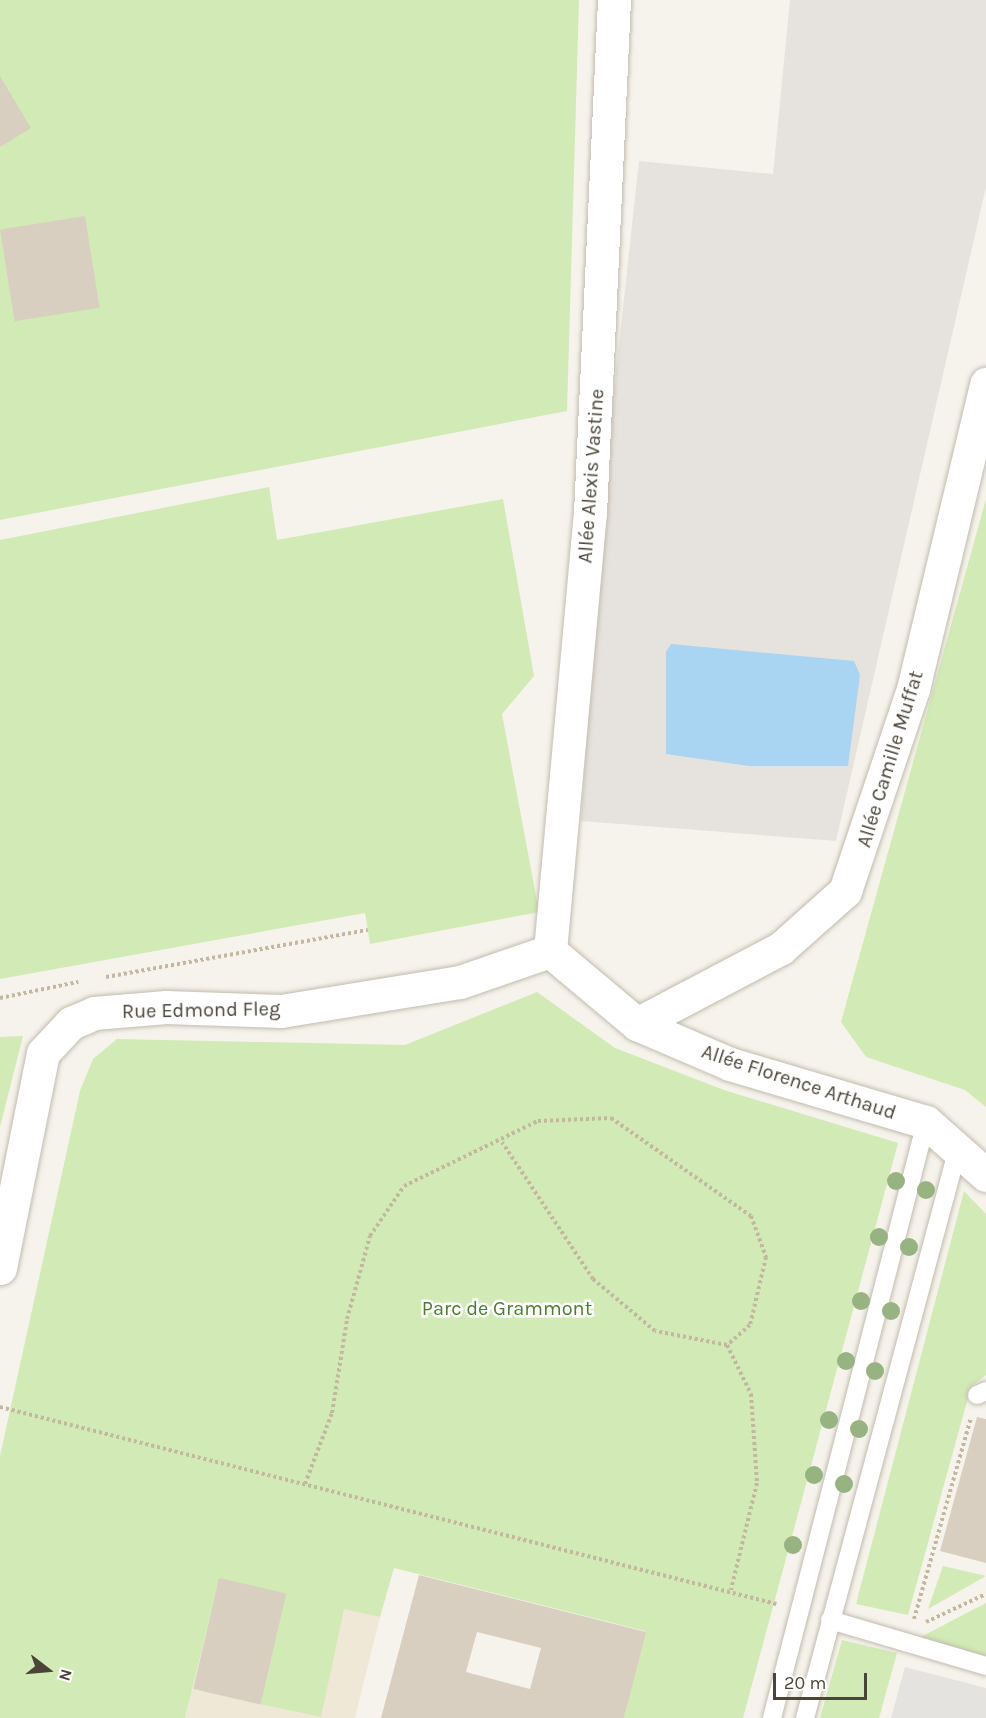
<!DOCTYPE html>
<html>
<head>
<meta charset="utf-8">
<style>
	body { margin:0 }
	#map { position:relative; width:986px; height:1718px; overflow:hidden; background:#f6f3ec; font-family:Karla,sans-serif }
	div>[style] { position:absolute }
	.industrial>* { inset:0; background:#e6e2dd }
	.education>* { inset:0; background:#efe8d6 }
	.green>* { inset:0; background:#d2eab5 }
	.parking>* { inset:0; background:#e5e3e0 }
	.water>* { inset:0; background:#a9d4f2 }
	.building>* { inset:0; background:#d8cfc1; transform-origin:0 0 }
	.path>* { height:4px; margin-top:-2px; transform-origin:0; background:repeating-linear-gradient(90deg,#c4b79f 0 3px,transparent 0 6px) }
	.roads { filter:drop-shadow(0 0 2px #c2bbae) drop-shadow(0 0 2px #c2bbae) }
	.service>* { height:18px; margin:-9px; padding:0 9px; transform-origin:9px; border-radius:9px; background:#fff }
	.minor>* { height:33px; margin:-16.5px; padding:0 16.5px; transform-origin:16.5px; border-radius:16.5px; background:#fff }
	.trees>* { width:18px; height:18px; margin:-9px; border-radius:50%; background:#97b381 }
	span { translate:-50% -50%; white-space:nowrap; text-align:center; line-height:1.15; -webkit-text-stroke:5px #fff; paint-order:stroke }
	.street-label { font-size:20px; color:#4b4439 }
	.park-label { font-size:20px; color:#4a7f2a }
	.north { position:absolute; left:18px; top:1640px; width:60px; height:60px; -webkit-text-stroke:4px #fff; paint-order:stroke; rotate:106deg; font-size:16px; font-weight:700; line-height:24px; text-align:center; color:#4b4439 }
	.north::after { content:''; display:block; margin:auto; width:21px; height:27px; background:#4b4439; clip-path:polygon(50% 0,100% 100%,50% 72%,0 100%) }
	.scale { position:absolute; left:773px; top:1673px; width:94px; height:27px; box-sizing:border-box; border:3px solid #4b4439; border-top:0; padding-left:8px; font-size:18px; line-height:21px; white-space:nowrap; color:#4b4439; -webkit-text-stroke:4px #fff; paint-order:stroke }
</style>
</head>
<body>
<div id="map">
	<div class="industrial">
		<div style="clip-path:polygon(790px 0,986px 0,986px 187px,836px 841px,581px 821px,607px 455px,639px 161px,773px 174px)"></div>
	</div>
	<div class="education">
		<div style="clip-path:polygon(219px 1578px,380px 1617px,355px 1718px,185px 1718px)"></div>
	</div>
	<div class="green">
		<div style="clip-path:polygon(0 0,579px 0,567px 411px,0 520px)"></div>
		<div style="clip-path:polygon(269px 487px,277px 540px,503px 499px,534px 676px,502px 714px,539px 912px,370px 944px,365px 913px,0 979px,0 540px)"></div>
		<div style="clip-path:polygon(986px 499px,986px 1107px,965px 1090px,866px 1057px,841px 1022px)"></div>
		<div style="clip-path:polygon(537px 992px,615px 1048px,724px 1090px,898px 1143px,743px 1718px,624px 1718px,645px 1631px,394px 1568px,380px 1617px,344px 1609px,321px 1717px,260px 1704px,285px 1594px,219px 1579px,185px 1718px,0 1718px,0 1456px,80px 1091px,93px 1059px,117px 1039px,405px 1045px)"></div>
		<div style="clip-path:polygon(23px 1036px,0 1127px,0 1037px)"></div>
		<div style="clip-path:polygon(964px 1191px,986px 1214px,986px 1375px,971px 1387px,908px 1615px,856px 1604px)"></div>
		<div style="clip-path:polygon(943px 1566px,986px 1576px,928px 1609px)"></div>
		<div style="clip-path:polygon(986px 1603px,986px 1659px,915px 1640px)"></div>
		<div style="clip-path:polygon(842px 1640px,897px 1653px,879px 1718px,820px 1718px)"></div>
	</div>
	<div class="parking">
		<div style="clip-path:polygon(905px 1667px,986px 1688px,986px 1718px,891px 1718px)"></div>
	</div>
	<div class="water">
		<div style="clip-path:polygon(671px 644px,854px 661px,860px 675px,848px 766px,749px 766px,666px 754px,666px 652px)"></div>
	</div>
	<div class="building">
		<div style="clip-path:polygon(0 76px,31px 128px,0 147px)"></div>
		<div style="left:85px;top:216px;width:93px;height:86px;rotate:81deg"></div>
		<div style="clip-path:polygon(977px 1417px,986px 1419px,986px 1563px,940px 1551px)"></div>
		<div style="clip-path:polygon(evenodd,419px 1575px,646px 1632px,624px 1718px,381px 1718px,419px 1575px,477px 1632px,541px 1648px,530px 1689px,466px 1672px,477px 1632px)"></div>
		<div style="left:219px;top:1578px;width:69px;height:114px;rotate:13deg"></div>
	</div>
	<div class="path">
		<div style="left:106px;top:977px;width:266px;rotate:-10.2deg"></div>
		<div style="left:0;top:998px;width:80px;rotate:-11.6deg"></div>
		<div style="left:727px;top:1345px;width:55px;rotate:63.9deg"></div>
		<div style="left:751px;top:1394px;width:89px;rotate:86.1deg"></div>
		<div style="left:757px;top:1483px;width:110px;rotate:103.7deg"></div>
		<div style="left:0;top:1407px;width:801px;rotate:14.24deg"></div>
		<div style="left:305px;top:1484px;width:76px;rotate:-69.2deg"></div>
		<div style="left:332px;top:1413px;width:95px;rotate:-80.9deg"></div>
		<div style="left:347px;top:1319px;width:86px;rotate:-74.5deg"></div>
		<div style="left:370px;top:1236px;width:60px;rotate:-55.8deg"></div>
		<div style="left:404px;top:1186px;width:149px;rotate:-25.9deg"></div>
		<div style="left:538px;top:1121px;width:73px;rotate:-2.4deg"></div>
		<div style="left:611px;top:1118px;width:171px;rotate:35deg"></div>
		<div style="left:751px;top:1216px;width:44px;rotate:69.9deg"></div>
		<div style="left:766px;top:1257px;width:70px;rotate:103.2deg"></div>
		<div style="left:750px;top:1325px;width:30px;rotate:139deg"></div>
		<div style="left:727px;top:1345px;width:73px;rotate:-169deg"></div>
		<div style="left:655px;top:1331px;width:81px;rotate:-140deg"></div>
		<div style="left:593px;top:1279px;width:164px;rotate:-123.6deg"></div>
		<div style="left:914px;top:1619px;width:209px;rotate:-74.2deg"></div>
		<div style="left:926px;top:1622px;width:66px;rotate:-25deg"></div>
	</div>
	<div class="roads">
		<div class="service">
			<div style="left:977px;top:1395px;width:10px;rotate:-24deg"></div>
			<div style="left:830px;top:1620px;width:163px;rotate:16.4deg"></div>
			<div style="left:772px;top:1718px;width:616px;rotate:-75.51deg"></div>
			<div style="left:805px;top:1718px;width:590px;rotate:-74.97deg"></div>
		</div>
		<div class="minor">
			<div style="left:550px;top:951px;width:440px;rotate:-84.8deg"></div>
			<div style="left:590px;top:513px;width:514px;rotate:-87.32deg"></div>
			<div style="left:550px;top:951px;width:114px;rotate:40deg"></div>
			<div style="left:637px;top:1024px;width:101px;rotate:23.3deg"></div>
			<div style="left:730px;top:1064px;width:204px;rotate:16.5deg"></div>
			<div style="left:926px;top:1122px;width:80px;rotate:41.5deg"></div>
			<div style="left:637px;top:1024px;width:163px;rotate:-27.8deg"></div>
			<div style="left:781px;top:948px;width:86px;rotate:-41.7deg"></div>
			<div style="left:845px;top:891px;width:213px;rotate:-71.4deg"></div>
			<div style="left:913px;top:689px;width:314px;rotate:-76.5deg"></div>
			<div style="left:0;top:1268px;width:219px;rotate:-78.7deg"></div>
			<div style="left:43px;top:1053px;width:41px;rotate:-47deg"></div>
			<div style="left:71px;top:1023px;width:25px;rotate:-23deg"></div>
			<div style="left:94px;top:1013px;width:72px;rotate:-4.8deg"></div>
			<div style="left:166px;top:1007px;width:115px;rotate:2deg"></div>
			<div style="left:281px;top:1011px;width:181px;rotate:-9.2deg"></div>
			<div style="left:460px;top:982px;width:95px;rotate:-19deg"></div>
		</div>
	</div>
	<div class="trees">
		<div style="left:896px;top:1181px"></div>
		<div style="left:926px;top:1190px"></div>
		<div style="left:879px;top:1237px"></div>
		<div style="left:909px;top:1247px"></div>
		<div style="left:861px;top:1301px"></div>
		<div style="left:891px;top:1311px"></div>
		<div style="left:846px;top:1361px"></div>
		<div style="left:875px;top:1371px"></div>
		<div style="left:829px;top:1420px"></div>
		<div style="left:859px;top:1429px"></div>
		<div style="left:814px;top:1475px"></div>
		<div style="left:844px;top:1484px"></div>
		<div style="left:793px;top:1545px"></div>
	</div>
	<div class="street-label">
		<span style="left:591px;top:476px;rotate:-86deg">Allée Alexis Vastine</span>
		<span style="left:890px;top:759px;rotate:-73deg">Allée Camille Muffat</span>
		<span style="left:201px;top:1010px;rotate:-1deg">Rue Edmond Fleg</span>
		<span style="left:799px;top:1082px;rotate:18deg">Allée Florence Arthaud</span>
	</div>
	<div class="park-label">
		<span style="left:507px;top:1308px">Parc de Grammont</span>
	</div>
	<div class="north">N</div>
	<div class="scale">20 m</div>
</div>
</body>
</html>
